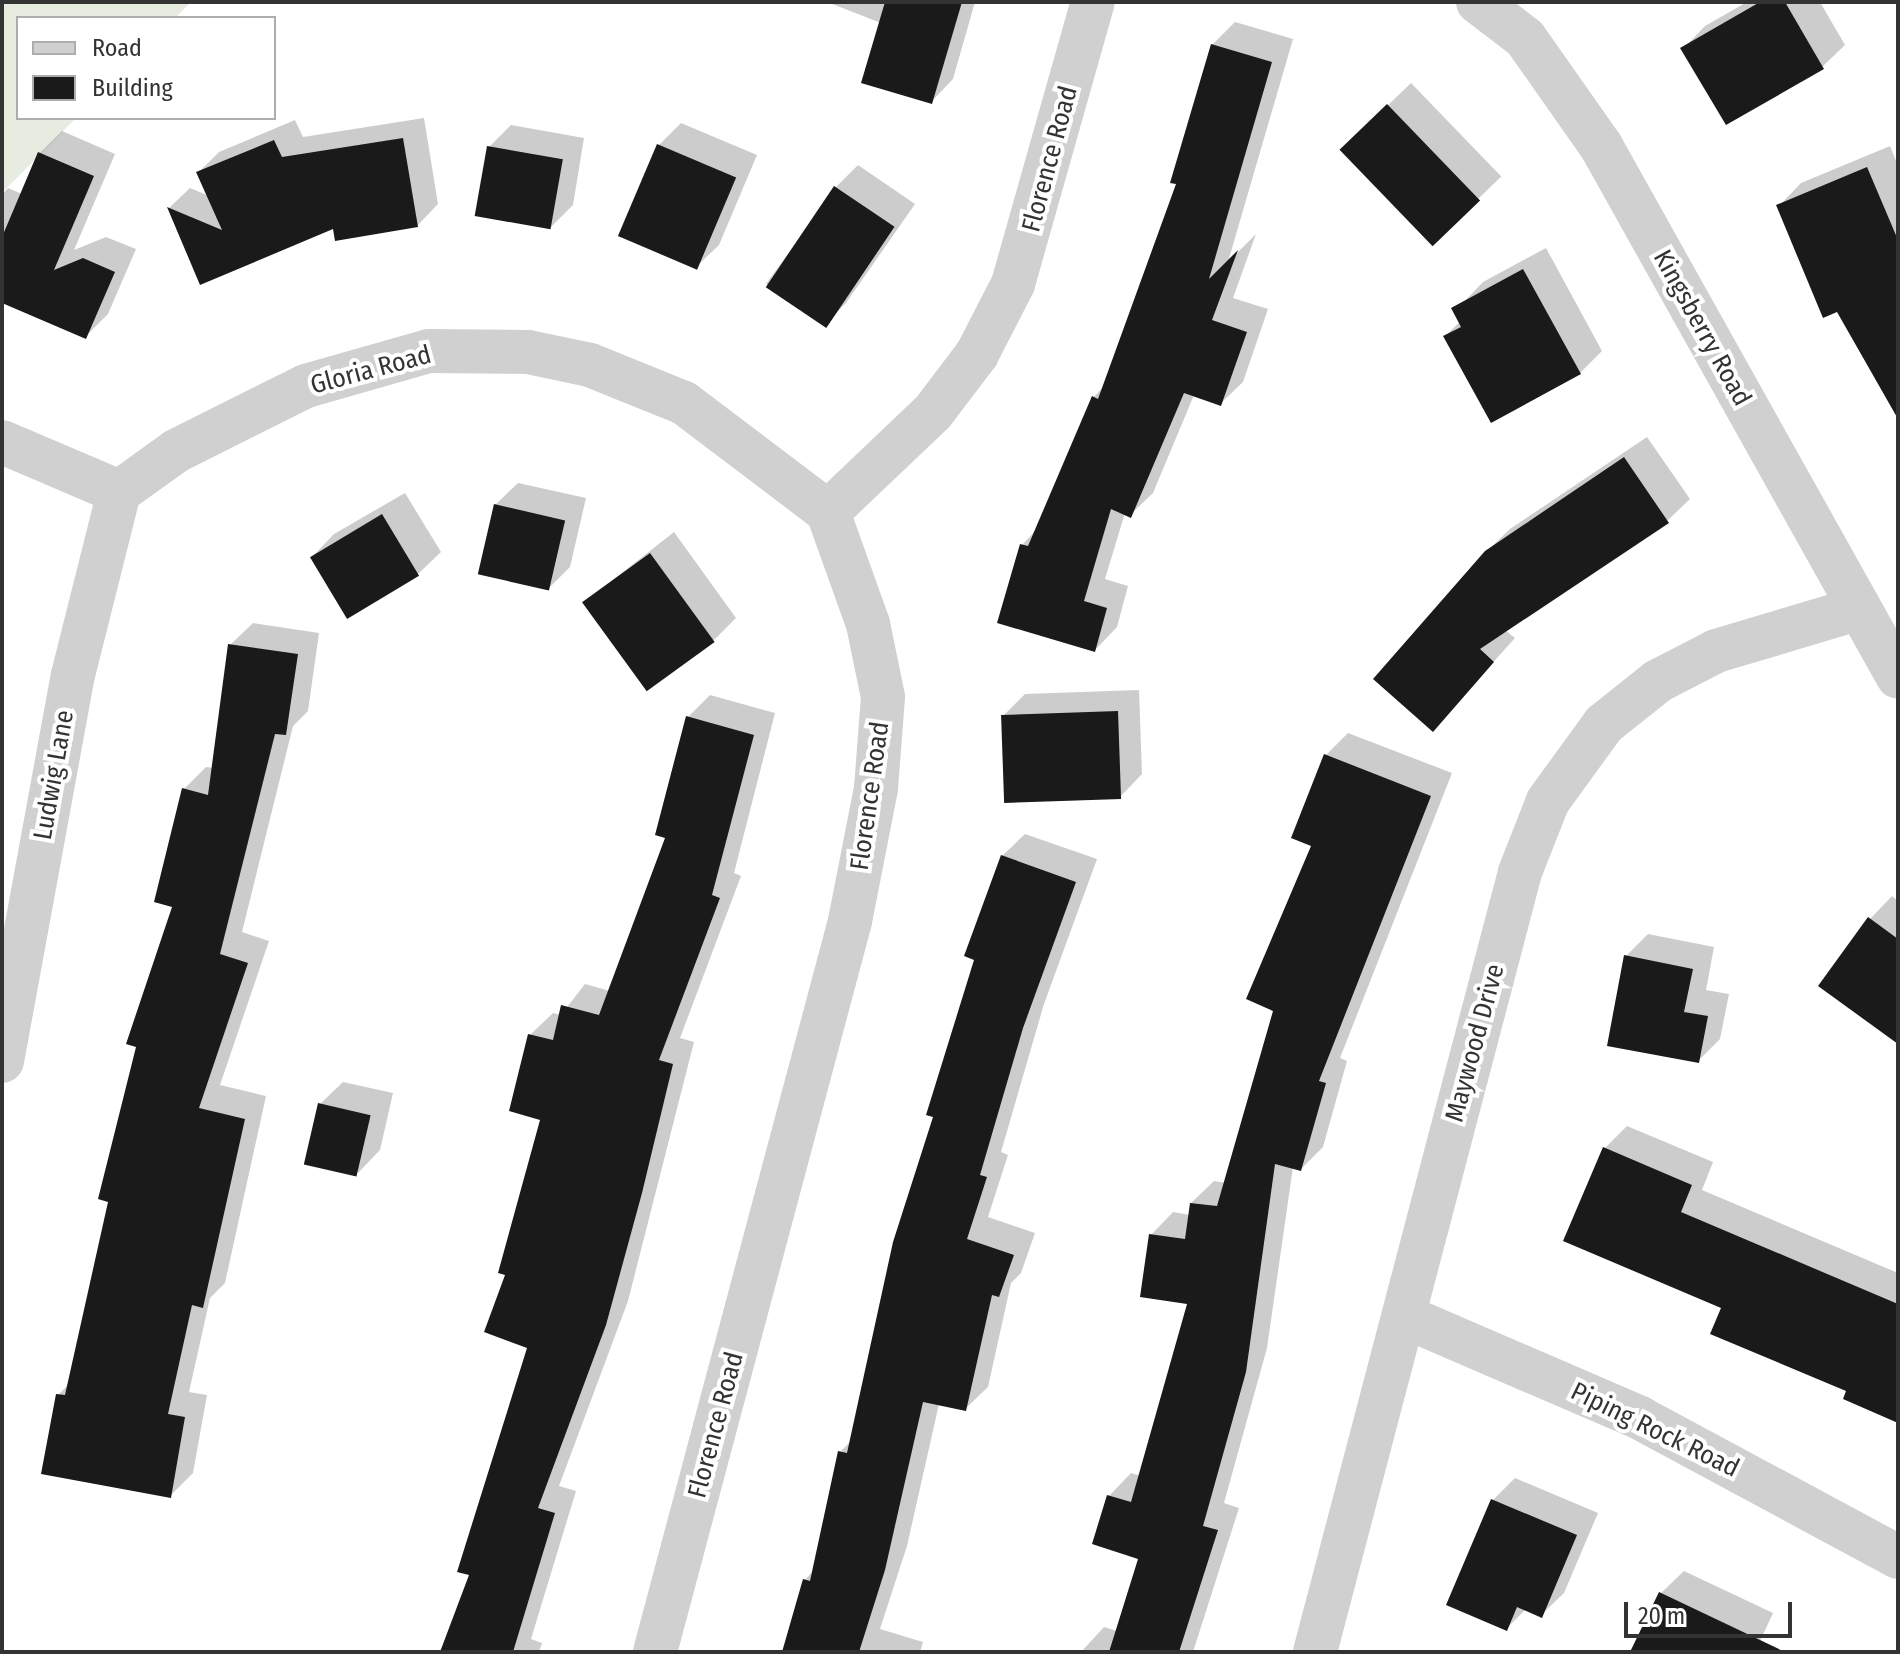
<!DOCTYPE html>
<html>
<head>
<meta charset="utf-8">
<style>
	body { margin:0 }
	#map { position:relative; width:1900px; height:1654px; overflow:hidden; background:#fff; font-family:"Fira Sans Condensed",sans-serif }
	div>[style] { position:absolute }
	.green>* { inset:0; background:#e6ecdf }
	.shadow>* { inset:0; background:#0003; transform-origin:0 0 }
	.building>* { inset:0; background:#1a1a1a; transform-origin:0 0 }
	.street>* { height:44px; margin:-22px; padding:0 22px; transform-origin:22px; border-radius:22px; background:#d0d0d0 }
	span { translate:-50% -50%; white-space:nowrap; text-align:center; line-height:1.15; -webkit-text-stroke:8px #fff; paint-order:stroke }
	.street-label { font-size:26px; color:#333 }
	.frame { position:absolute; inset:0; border:4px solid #333; pointer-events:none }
	.legend { position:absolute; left:16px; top:16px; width:260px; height:104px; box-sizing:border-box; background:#fff; border:2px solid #adadad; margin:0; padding:10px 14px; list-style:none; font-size:24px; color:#333 }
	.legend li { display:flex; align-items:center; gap:16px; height:40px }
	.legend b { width:40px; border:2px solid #adadad }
	.scale { position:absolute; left:1624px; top:1602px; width:168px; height:36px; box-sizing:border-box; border:4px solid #333; border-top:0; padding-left:10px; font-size:24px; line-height:28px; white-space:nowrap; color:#333; -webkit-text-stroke:6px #fff; paint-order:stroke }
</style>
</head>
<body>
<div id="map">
	<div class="green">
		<div style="clip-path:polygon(2px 2px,191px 2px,175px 18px,18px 18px,18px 118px,76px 118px,2px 193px)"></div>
	</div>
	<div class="shadow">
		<div style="clip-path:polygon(827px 2px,975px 2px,953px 79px,931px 102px,881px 23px)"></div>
		<div style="clip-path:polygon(1747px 2px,1820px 2px,1845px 45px,1822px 67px,1683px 49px,1705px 26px)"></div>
		<div style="clip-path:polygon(1235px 22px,1293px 39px,1228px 262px,1256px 234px,1233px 298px,1268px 309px,1243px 382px,1220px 404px,1194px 395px,1153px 493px,1130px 515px,1125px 513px,1105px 579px,1128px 586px,1117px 627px,1095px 650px,1022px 545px,1037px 529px,1094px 397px,1105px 385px,1178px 183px,1212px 45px)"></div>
		<div style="left:1411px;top:83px;width:130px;height:95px;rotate:46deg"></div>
		<div style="clip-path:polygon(424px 118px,438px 204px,418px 225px,335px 227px,201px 282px,169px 208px,190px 188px,209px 196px,198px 173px,219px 152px,295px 120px,303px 137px)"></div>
		<div style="clip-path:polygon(681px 123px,757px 155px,719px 245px,696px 267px,659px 145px)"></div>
		<div style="clip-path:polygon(511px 125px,584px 138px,573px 205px,551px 227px,489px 147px)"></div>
		<div style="clip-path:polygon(62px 131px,115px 154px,74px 250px,106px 237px,136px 249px,108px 314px,86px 336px,2px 301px,2px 195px,8px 188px,22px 194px,39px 154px)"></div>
		<div style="clip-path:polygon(1890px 146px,1898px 166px,1898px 415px,1779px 206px,1801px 183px)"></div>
		<div style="clip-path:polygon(858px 165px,915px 204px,846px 303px,824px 325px,766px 284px,836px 187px)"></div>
		<div style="clip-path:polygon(1546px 248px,1602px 351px,1580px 373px,1445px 336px,1463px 319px,1461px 305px,1483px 282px)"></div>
		<div style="clip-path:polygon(1647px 437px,1690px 499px,1667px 521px,1505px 630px,1515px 638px,1433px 729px,1486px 552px,1510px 529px)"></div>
		<div style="clip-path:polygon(518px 483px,586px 498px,570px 567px,548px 589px,495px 505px)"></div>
		<div style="clip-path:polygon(405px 493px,441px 552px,418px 574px,347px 617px,312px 557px,334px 534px)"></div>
		<div style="clip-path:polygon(674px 532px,736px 618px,714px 640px,585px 602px)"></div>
		<div style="clip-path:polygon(253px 623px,319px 633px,308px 711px,293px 726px,242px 932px,269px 941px,220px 1085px,266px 1096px,225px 1283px,210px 1298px,189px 1392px,207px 1395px,193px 1473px,170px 1496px,58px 1395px,70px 1383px,175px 905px,184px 789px,206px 767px,214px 768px,230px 645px)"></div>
		<div style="clip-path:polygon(1139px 690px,1142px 774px,1120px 797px,1003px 716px,1025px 694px)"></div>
		<div style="clip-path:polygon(710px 695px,775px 713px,734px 873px,741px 876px,680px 1038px,694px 1042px,628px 1301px,559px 1486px,576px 1491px,531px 1639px,542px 1643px,539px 1652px,443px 1652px,471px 1574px,530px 1347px,508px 1274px,543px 1118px,530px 1035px,553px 1013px,561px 1015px,585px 984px,610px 991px,668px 837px,688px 717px)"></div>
		<div style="clip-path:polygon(1348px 733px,1452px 773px,1340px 1058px,1347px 1061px,1323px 1147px,1301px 1169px,1293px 1167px,1267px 1348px,1224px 1503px,1239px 1508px,1193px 1652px,1081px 1652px,1104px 1627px,1117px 1631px,1140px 1558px,1109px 1496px,1131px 1473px,1141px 1476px,1190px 1302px,1151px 1235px,1173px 1212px,1190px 1215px,1191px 1203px,1214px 1181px,1226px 1183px,1275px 1010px,1314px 845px,1326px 755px)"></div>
		<div style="clip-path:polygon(1025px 834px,1097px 859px,1044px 1004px,1001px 1152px,1008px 1155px,988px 1217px,1035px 1233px,1021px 1273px,1011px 1283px,988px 1387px,965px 1409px,939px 1404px,907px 1546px,880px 1629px,923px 1642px,920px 1652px,786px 1652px,805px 1580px,814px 1570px,840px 1452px,851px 1441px,1002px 856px)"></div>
		<div style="clip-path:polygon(1892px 896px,1898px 901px,1898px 1042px,1870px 919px)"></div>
		<div style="clip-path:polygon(1648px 934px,1714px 947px,1706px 990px,1729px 994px,1720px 1039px,1698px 1061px,1626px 956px)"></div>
		<div style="clip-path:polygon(343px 1082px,393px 1093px,380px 1150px,358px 1173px,320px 1104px)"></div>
		<div style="clip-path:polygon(1627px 1126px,1713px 1162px,1702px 1190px,1898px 1273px,1898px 1421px,1723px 1307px,1605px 1148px)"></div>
		<div style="clip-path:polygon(1515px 1478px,1598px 1513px,1564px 1593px,1541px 1615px,1526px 1609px,1506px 1629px,1493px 1500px)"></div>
		<div style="clip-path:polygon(1684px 1571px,1773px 1613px,1755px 1652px,1633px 1652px,1661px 1593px)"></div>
	</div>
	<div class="building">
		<div style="clip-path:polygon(885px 2px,962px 2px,932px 104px,861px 83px)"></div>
		<div style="clip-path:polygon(1760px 2px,1785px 2px,1824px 69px,1726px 125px,1680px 48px)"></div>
		<div style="clip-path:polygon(1211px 44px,1272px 62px,1209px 279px,1238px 250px,1212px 320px,1247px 332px,1221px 406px,1184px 393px,1131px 518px,1111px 509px,1084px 601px,1107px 608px,1095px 652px,997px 623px,1020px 544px,1028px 546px,1092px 396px,1098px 399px,1176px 184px,1170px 183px)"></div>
		<div style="left:1387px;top:104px;width:134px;height:66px;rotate:46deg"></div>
		<div style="clip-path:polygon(403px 138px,418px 227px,335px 241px,333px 229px,200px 285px,167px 207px,222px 230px,196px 172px,274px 140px,282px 157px)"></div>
		<div style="left:657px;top:144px;width:86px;height:100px;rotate:23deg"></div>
		<div style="left:487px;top:146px;width:77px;height:71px;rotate:10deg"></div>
		<div style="clip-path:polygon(38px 152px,94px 176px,54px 270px,83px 258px,115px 272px,86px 339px,2px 303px,2px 237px)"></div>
		<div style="clip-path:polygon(1867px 167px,1898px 240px,1898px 419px,1837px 312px,1823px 318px,1776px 205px)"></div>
		<div style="left:834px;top:186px;width:73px;height:122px;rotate:34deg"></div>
		<div style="clip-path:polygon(1523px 269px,1581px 374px,1491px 423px,1443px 336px,1461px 327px,1451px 308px)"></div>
		<div style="clip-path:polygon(1624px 457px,1669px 523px,1480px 649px,1494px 662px,1433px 732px,1373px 679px,1485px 551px)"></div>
		<div style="left:494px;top:504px;width:73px;height:72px;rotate:13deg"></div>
		<div style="left:382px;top:514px;width:72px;height:84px;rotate:59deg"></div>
		<div style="left:650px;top:553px;width:110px;height:84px;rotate:54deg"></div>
		<div style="clip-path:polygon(228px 644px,298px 654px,286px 735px,275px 734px,220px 954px,248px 963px,199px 1108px,245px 1119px,203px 1308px,192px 1305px,168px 1414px,185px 1417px,171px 1498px,41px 1474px,56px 1394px,65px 1395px,108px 1202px,98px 1199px,136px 1047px,126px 1044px,172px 907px,154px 902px,182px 788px,208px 795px)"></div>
		<div style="left:1118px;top:711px;width:88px;height:117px;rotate:88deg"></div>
		<div style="clip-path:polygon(686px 716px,754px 735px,712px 895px,720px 898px,659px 1060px,673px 1064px,642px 1193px,606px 1325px,538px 1508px,555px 1513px,513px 1652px,440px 1652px,469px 1575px,457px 1572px,527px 1348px,484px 1332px,505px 1275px,498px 1273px,540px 1120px,509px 1111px,528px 1034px,553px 1040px,561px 1005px,599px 1015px,665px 838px,655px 835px)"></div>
		<div style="clip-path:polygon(1324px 754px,1431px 796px,1319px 1081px,1326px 1083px,1301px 1171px,1275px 1164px,1246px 1372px,1203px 1526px,1218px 1530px,1179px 1652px,1109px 1652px,1138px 1559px,1092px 1544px,1107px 1495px,1131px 1502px,1187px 1304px,1140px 1297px,1149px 1234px,1185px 1239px,1190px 1203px,1217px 1206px,1273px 1011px,1246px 999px,1311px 846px,1291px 838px)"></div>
		<div style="clip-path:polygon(1001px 855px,1076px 882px,1023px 1028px,980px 1175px,987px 1177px,967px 1239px,1014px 1255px,999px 1297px,992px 1295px,966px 1411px,923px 1402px,885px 1570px,859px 1652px,782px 1652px,803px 1579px,810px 1581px,838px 1451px,847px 1453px,893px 1242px,933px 1117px,926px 1115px,974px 960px,964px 956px)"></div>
		<div style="clip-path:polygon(1868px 917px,1898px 939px,1898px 1044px,1818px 986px)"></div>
		<div style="clip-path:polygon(1624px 955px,1693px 969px,1684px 1012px,1708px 1016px,1699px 1063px,1607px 1046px)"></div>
		<div style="left:318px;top:1103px;width:54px;height:63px;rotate:13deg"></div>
		<div style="clip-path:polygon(1603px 1147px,1692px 1185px,1681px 1212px,1898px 1304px,1898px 1423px,1843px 1399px,1846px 1391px,1710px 1334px,1721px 1308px,1563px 1241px)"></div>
		<div style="clip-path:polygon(1491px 1499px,1577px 1535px,1542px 1618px,1517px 1607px,1507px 1631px,1446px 1605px)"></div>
		<div style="clip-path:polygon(1659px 1592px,1785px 1652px,1630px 1652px)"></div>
	</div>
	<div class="street">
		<div style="left:1478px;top:2px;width:59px;rotate:37.5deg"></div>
		<div style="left:1525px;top:38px;width:132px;rotate:54.9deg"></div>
		<div style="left:1601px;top:146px;width:608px;rotate:60.78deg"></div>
		<div style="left:2px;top:442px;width:127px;rotate:23.1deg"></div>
		<div style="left:119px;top:492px;width:70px;rotate:-35.7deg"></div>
		<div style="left:176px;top:451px;width:145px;rotate:-26.6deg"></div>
		<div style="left:306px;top:386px;width:128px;rotate:-15.9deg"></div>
		<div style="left:429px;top:351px;width:99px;rotate:0.6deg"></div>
		<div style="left:528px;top:352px;width:63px;rotate:11.8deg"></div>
		<div style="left:590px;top:365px;width:101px;rotate:22deg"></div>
		<div style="left:684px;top:403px;width:181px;rotate:37.1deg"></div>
		<div style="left:828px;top:512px;width:145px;rotate:-43.6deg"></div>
		<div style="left:933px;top:412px;width:73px;rotate:-52.8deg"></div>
		<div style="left:977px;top:354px;width:79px;rotate:-62.8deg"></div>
		<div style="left:1013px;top:284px;width:293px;rotate:-74.2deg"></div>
		<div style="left:2px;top:1061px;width:392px;rotate:-79.6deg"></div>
		<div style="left:73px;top:675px;width:189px;rotate:-75.9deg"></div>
		<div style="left:1406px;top:1317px;width:255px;rotate:23.3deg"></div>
		<div style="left:1640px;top:1418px;width:293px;rotate:28.3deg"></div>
		<div style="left:655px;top:1652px;width:757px;rotate:-75.06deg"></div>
		<div style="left:850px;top:921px;width:136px;rotate:-78.9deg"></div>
		<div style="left:876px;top:788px;width:91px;rotate:-85.6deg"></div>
		<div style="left:883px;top:697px;width:75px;rotate:-101.6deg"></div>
		<div style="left:868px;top:624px;width:119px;rotate:-109.7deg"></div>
		<div style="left:1315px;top:1652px;width:806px;rotate:-75.27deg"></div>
		<div style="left:1520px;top:872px;width:76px;rotate:-68.5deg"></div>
		<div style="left:1548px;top:801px;width:95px;rotate:-54deg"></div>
		<div style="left:1604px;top:724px;width:69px;rotate:-38.5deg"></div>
		<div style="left:1658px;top:681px;width:65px;rotate:-27.3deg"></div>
		<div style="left:1716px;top:651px;width:147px;rotate:-16.6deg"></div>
	</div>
	<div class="street-label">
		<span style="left:1050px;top:159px;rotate:-75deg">Florence Road</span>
		<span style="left:1702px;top:328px;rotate:61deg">Kingsberry Road</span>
		<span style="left:371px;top:370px;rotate:-15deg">Gloria Road</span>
		<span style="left:54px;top:775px;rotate:-80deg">Ludwig Lane</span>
		<span style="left:870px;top:796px;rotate:-82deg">Florence Road</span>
		<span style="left:1475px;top:1043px;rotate:-75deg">Maywood Drive</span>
		<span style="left:716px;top:1425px;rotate:-75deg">Florence Road</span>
		<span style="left:1655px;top:1430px;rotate:26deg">Piping Rock Road</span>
	</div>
	<div class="frame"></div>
	<ul class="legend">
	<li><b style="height:10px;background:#d0d0d0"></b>Road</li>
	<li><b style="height:22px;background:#1a1a1a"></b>Building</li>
	</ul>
	<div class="scale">20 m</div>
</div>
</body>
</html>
